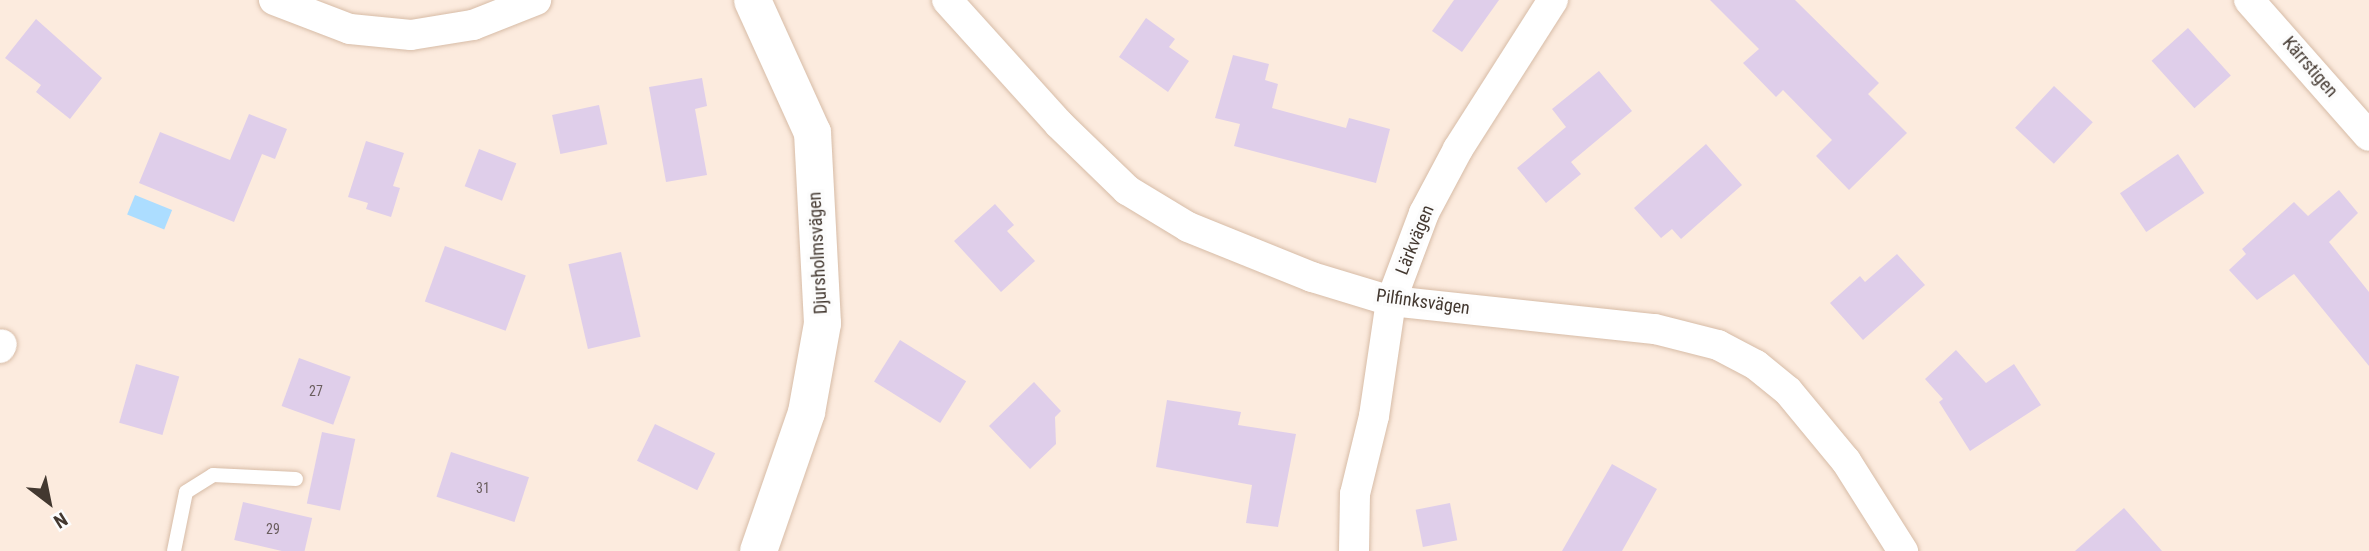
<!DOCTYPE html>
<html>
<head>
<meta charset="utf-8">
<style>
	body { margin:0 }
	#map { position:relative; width:2369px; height:551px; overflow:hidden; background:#fcebde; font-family:"Roboto Condensed",sans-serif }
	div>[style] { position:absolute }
	.water>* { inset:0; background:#acddff; transform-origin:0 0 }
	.building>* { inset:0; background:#dfceea; transform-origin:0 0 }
	.roads { filter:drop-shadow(0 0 2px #d7bca7) drop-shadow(0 0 2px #d7bca7) }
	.service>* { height:14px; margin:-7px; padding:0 7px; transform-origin:7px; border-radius:7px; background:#fff }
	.minor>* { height:30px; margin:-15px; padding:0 15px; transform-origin:15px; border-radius:15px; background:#fff }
	.tertiary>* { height:37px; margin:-18.5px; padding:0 18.5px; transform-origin:18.5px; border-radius:18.5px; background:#fff }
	span { translate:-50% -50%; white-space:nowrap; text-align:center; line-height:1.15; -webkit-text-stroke:7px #fcfcfc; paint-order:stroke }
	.number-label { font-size:14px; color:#6a5e5e }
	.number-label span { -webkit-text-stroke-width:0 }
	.street-label { font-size:18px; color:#433830 }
	.north { position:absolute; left:14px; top:467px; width:70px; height:70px; -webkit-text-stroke:5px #fcfcfc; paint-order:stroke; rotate:148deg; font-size:19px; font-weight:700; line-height:28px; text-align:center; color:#433830 }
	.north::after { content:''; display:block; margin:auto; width:24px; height:32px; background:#433830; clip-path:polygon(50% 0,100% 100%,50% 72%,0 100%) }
</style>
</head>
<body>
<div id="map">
	<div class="water">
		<div style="left:135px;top:195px;width:40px;height:21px;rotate:22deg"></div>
	</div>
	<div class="building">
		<div style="clip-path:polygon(1454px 0,1499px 0,1462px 52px,1432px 31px)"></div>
		<div style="clip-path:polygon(1710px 0,1795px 0,1879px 83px,1868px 94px,1907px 133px,1849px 190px,1816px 156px,1832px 140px,1783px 90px,1776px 97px,1743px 63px,1759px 49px)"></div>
		<div style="clip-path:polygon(1146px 18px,1175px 39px,1169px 47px,1189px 61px,1168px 92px,1119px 57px)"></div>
		<div style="clip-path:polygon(36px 19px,102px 78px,70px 119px,36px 92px,41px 85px,5px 58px)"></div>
		<div style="left:2188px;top:28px;width:64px;height:49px;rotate:48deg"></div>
		<div style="clip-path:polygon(1233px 55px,1269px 64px,1265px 80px,1278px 84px,1272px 108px,1346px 128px,1349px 118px,1390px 129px,1376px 183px,1234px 146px,1240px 124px,1215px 118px)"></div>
		<div style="clip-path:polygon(1599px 71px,1632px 111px,1571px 162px,1581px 174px,1546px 203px,1517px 168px,1566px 127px,1552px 109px)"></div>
		<div style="clip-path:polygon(702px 78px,707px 106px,695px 109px,707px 175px,666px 182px,649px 87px)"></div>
		<div style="left:2054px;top:86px;width:53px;height:57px;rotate:43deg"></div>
		<div style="left:599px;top:105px;width:40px;height:48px;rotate:78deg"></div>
		<div style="clip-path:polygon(249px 114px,287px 129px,275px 159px,262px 154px,234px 222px,139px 183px,160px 132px,230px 160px)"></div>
		<div style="clip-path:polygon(366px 141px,404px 153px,393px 186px,400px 188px,391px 217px,366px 209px,368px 203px,348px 197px)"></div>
		<div style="clip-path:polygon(1706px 144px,1742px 185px,1681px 239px,1672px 229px,1661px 238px,1634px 208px)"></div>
		<div style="left:479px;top:149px;width:40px;height:40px;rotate:21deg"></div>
		<div style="left:2178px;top:154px;width:47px;height:70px;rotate:56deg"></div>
		<div style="clip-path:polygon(2339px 190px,2358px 213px,2329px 242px,2369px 292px,2369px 366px,2294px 274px,2257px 300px,2229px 270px,2246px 254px,2242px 249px,2294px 202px,2308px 216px)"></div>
		<div style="clip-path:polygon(995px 204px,1014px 225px,1007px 231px,1035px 261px,1001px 292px,954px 241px)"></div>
		<div style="left:445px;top:246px;width:86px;height:59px;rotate:20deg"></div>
		<div style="left:621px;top:252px;width:87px;height:54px;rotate:77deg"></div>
		<div style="clip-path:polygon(1897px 254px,1925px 285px,1863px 340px,1830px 303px,1860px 276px,1865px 282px)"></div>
		<div style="left:900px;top:340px;width:78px;height:49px;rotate:32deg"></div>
		<div style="clip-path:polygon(1956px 350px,1986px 383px,2014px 364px,2041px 405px,1970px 451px,1939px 402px,1943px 399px,1925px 379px)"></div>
		<div style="left:299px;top:358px;width:55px;height:51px;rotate:20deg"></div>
		<div style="left:136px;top:364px;width:45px;height:61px;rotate:16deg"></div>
		<div style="clip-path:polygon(1034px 382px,1061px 411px,1055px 417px,1056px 444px,1030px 469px,989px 426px)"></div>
		<div style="clip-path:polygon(1167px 400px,1241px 412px,1238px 425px,1296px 434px,1278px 527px,1246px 523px,1252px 485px,1156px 467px)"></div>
		<div style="left:655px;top:424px;width:67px;height:41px;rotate:26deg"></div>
		<div style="left:322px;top:432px;width:34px;height:73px;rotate:12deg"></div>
		<div style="left:451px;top:452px;width:82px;height:47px;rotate:18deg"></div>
		<div style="clip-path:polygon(1612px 464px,1657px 489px,1622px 551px,1562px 551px)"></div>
		<div style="left:243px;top:502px;width:71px;height:39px;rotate:13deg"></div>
		<div style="left:1450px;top:503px;width:38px;height:35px;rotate:79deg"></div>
		<div style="clip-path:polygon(2124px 508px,2162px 551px,2075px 551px)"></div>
	</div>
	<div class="roads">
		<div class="service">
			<div style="left:174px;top:551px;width:60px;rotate:-78.5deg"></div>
			<div style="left:186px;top:492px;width:32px;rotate:-32deg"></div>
			<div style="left:213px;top:475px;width:83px;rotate:2.8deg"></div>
		</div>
		<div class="minor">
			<div style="left:274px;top:0;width:81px;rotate:20.9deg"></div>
			<div style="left:350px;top:29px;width:61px;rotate:5.6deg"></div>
			<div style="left:411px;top:35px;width:63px;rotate:-9.2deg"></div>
			<div style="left:473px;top:25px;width:68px;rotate:-21.6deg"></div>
			<div style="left:947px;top:0;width:167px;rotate:47.9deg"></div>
			<div style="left:1059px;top:124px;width:95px;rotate:44.1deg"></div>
			<div style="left:1127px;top:190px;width:71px;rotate:31.2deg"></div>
			<div style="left:1188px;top:227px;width:134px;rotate:22deg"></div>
			<div style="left:1312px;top:277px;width:83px;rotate:16.9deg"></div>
			<div style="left:1391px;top:301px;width:265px;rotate:6.1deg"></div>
			<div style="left:1655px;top:329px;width:65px;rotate:14.3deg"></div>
			<div style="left:1718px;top:345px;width:43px;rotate:27.8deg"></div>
			<div style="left:1756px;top:365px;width:41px;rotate:39.1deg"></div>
			<div style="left:1788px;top:391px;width:91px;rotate:50.4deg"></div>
			<div style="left:1846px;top:461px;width:107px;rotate:57.7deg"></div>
			<div style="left:2249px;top:0;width:181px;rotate:48.6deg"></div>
			<div style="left:0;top:348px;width:4px;rotate:-63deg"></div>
			<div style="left:1354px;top:551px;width:57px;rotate:-89deg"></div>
			<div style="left:1355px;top:494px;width:80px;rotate:-76.3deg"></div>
			<div style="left:1374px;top:416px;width:116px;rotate:-81.6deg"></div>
			<div style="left:1391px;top:301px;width:94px;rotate:-69.4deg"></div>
			<div style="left:1424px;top:213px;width:72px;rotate:-62deg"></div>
			<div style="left:1458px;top:149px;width:177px;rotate:-57.5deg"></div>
		</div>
		<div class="tertiary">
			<div style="left:752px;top:0;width:145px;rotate:65.6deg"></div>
			<div style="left:812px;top:132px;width:191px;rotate:87deg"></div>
			<div style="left:822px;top:323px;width:90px;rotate:100.2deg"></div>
			<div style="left:806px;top:412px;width:147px;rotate:109.1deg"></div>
		</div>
	</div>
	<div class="number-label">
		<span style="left:316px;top:391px">27</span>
		<span style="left:483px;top:488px">31</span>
		<span style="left:273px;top:529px">29</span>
	</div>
	<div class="street-label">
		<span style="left:2310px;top:67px;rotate:49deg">Kärrstigen</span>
		<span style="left:1415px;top:240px;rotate:-68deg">Lärkvägen</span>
		<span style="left:818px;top:253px;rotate:-93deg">Djursholmsvägen</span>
		<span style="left:1423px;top:302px;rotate:8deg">Pilfinksvägen</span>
	</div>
	<div class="north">N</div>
</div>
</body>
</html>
